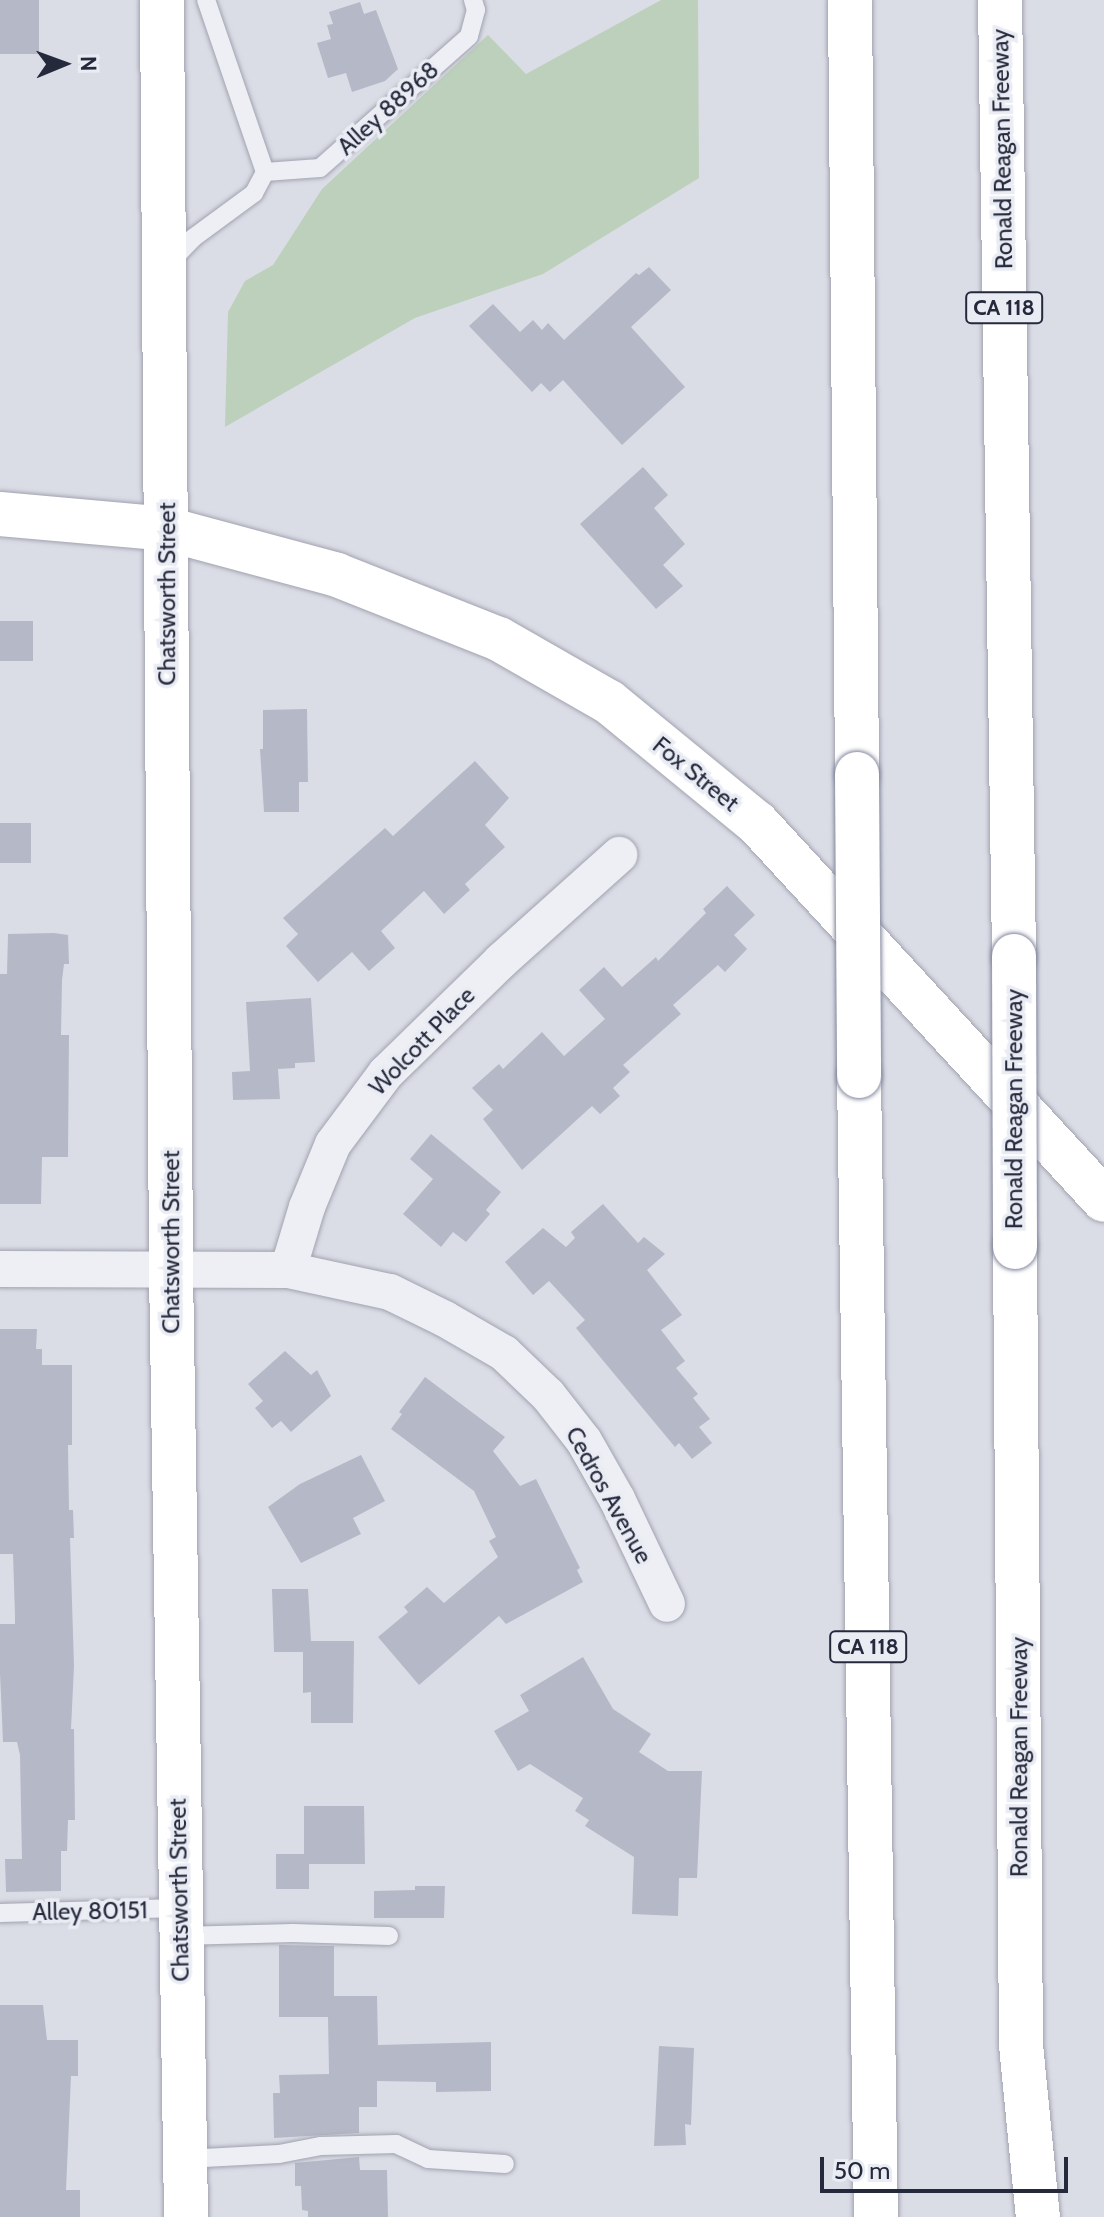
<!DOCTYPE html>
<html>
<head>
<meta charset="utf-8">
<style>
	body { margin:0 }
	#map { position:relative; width:1104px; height:2217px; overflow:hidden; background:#dbdde6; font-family:Cabin,sans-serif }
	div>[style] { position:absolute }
	.green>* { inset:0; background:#bdd0bc }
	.building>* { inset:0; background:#b5b8c6; transform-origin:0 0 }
	.roads { filter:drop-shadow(0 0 2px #a1a3b0) drop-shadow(0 0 2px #a1a3b0) }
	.service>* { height:18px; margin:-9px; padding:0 9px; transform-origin:9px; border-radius:9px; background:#edeff4 }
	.minor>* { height:36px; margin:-18px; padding:0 18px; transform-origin:18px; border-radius:18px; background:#edeff4 }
	.secondary>* { height:44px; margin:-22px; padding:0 22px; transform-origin:22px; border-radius:22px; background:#fff }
	.primary>* { height:44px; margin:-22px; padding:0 22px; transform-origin:22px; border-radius:22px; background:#fff }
	.motorway>* { height:44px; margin:-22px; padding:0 22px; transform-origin:22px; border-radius:22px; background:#fff }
	.bridges { filter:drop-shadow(0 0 2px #82879d) drop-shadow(0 0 2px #82879d) }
	.motorway-bridge>* { height:44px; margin:-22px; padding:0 22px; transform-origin:22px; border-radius:22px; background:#fff }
	span { translate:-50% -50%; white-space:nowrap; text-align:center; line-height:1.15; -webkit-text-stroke:7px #eaecf4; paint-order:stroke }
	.shield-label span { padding:2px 6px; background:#eaecf4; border:2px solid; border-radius:6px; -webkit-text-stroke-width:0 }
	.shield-label { font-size:22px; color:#25293c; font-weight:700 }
	.street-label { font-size:24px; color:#25293c }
	.north { position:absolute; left:24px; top:24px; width:80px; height:80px; -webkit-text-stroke:6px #eaecf4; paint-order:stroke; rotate:89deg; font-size:22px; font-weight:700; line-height:32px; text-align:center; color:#25293c }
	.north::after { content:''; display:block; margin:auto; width:28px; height:36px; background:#25293c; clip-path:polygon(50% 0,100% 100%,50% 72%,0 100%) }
	.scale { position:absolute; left:820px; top:2157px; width:248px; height:36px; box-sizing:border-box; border:4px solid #25293c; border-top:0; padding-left:10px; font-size:24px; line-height:28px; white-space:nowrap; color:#25293c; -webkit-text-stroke:6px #eaecf4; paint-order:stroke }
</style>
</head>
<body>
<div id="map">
	<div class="green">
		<div style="clip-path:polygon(661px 0,698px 0,699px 178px,543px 274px,415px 318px,225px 427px,228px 312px,245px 281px,273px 265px,322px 189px,488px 35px,526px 74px)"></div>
	</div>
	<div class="building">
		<div style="left:0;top:0;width:39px;height:54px"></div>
		<div style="clip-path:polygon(360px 2px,364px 14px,376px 10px,398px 69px,385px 81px,352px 92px,346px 73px,328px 78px,317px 43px,331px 39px,327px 25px,333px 24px,329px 12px)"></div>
		<div style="clip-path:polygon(649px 267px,671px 290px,631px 327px,685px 387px,622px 445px,563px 380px,550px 392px,541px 383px,532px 392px,469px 326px,493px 304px,520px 332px,533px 320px,542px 330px,548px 323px,564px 340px,636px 273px,639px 275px)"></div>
		<div style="clip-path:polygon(643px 467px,668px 495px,654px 508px,685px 544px,663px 565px,683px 586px,656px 609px,580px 524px)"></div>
		<div style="left:0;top:621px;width:33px;height:40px"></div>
		<div style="clip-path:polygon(307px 709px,308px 782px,299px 782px,299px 812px,264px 812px,260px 749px,263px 749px,263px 710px)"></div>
		<div style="clip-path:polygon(475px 761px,509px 798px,485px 825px,505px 847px,465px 884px,470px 890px,444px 914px,424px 891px,381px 931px,395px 948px,369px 971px,352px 952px,318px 982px,286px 946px,298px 934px,283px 918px,385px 828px,393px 836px)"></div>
		<div style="left:0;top:823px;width:31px;height:40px"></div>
		<div style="clip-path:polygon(727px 886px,755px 915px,734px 935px,747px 949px,725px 972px,718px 965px,673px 1005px,681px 1014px,623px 1065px,630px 1072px,613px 1088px,620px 1096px,600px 1114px,592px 1106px,522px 1170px,483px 1119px,493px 1110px,472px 1088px,499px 1064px,503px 1069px,542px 1032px,564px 1056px,605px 1019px,579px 990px,604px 967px,622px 987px,656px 957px,658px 961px,706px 913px,703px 909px)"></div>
		<div style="clip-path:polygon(54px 933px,68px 935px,69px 964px,64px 964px,62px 980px,61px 1035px,69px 1035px,68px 1157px,42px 1157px,41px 1204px,0 1204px,0 974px,7px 974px,8px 934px)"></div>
		<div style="clip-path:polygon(311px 998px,315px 1062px,295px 1063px,295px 1068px,278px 1069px,280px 1099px,233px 1100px,232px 1072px,250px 1071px,246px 1002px)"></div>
		<div style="clip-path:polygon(431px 1134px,501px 1192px,486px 1210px,490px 1214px,466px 1242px,453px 1232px,441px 1247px,403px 1214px,433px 1179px,410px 1159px)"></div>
		<div style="clip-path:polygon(603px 1204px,638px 1243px,644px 1237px,665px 1254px,647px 1270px,682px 1315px,661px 1330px,685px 1361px,676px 1368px,698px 1394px,693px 1398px,710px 1419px,699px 1427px,712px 1443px,692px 1459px,679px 1443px,675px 1447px,576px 1328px,585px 1320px,549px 1281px,533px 1295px,505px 1262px,543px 1228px,566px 1247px,575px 1238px,571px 1232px)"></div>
		<div style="clip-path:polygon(0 1329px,37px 1329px,36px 1349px,42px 1349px,42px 1365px,72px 1365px,72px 1445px,68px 1445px,69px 1510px,73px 1510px,74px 1538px,70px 1538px,74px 1666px,71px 1729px,74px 1729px,75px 1820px,68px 1820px,67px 1851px,61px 1851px,61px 1891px,6px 1892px,5px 1859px,22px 1859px,20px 1755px,17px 1742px,3px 1742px,0 1673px,0 1624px,15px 1624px,15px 1615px,13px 1554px,0 1554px)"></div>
		<div style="clip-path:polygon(285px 1351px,311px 1375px,317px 1370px,331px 1396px,291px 1432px,281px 1421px,272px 1428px,255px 1408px,263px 1401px,248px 1384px)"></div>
		<div style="clip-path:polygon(425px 1377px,505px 1437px,493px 1451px,520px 1486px,536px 1479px,580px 1568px,577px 1570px,583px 1582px,506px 1624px,499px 1616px,419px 1685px,378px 1637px,408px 1612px,404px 1607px,427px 1587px,444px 1603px,498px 1557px,489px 1541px,496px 1537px,474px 1491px,391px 1429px,402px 1414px,399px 1412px)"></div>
		<div style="clip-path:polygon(361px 1455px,385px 1501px,353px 1518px,361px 1534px,301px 1563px,268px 1507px,300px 1484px)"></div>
		<div style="clip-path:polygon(272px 1589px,308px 1589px,311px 1641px,354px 1641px,353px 1723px,311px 1723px,311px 1692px,303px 1693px,303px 1652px,274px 1652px)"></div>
		<div style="clip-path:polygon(583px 1657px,613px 1709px,651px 1734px,639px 1752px,668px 1771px,702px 1771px,697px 1878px,679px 1878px,678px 1916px,632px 1914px,634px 1857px,585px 1826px,589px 1820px,575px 1811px,583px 1798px,530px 1764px,518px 1771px,494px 1731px,529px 1711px,520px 1695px)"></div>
		<div style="clip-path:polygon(304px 1806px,364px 1806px,365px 1864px,309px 1864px,309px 1889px,276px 1889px,276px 1854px,304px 1854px)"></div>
		<div style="clip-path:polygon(415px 1886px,445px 1886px,444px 1918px,374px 1918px,374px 1891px,415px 1890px)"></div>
		<div style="clip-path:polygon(279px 1945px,334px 1946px,334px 1996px,377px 1996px,378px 2045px,491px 2042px,491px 2091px,436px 2092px,436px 2082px,377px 2081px,377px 2107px,359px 2107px,359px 2133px,274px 2138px,273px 2093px,280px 2093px,279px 2075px,329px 2074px,328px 2017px,279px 2017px)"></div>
		<div style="clip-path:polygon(0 2005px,43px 2005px,47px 2040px,78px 2040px,78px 2076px,71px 2076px,66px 2190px,80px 2190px,80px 2217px,0 2217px)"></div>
		<div style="clip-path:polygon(659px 2046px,694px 2048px,691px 2125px,685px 2124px,686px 2145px,654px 2146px)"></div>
		<div style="clip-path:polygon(359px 2157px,360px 2170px,387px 2170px,388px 2217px,308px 2217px,308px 2211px,302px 2210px,301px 2186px,295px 2186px,295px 2163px)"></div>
	</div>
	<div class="roads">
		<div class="service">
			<div style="left:265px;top:172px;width:55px;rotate:-4.2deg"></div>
			<div style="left:320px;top:168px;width:199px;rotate:-41.5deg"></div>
			<div style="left:469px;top:36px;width:27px;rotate:-75deg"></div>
			<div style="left:476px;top:10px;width:10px;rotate:-107deg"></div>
			<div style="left:171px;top:261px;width:32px;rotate:-46deg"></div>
			<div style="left:193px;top:238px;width:76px;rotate:-36.4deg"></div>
			<div style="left:254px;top:193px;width:24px;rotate:-62deg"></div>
			<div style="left:265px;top:172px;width:182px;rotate:-108.9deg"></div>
			<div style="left:0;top:1913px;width:179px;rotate:-1.6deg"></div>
			<div style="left:180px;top:1936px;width:113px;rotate:-1.5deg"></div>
			<div style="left:293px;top:1933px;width:96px;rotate:1.8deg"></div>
			<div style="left:185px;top:2159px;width:94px;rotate:-3deg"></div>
			<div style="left:279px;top:2154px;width:43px;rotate:-10.8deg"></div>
			<div style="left:321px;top:2146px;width:75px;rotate:-1.5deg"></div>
			<div style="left:396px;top:2144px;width:35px;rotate:25deg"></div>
			<div style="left:428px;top:2159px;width:77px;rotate:3.7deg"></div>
		</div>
		<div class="minor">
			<div style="left:0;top:1269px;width:288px;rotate:0.2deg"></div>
			<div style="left:288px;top:1270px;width:104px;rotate:12.2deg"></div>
			<div style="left:390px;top:1292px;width:61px;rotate:26.1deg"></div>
			<div style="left:445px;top:1319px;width:68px;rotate:30deg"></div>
			<div style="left:504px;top:1353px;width:61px;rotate:43.7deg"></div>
			<div style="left:548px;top:1395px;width:58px;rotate:52deg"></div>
			<div style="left:584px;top:1441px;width:67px;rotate:60.4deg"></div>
			<div style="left:617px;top:1499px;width:116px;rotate:64.5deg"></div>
			<div style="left:288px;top:1270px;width:66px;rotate:-73.2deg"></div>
			<div style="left:307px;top:1207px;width:68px;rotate:-67.6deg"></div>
			<div style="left:333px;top:1144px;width:89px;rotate:-53.3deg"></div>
			<div style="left:386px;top:1073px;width:161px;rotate:-44.2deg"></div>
			<div style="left:501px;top:961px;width:159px;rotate:-41.9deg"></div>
		</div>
		<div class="secondary">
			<div style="left:162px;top:0;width:1270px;rotate:89.59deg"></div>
			<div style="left:171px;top:1270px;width:947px;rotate:89.09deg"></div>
			<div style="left:167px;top:529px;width:176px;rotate:15.1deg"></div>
			<div style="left:337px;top:575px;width:174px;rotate:21.6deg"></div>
			<div style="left:499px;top:639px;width:127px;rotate:29.8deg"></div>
			<div style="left:609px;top:702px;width:191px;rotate:39.3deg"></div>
			<div style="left:757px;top:823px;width:512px;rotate:47.37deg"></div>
		</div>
		<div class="primary">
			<div style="left:0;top:514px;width:168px;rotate:5.1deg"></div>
		</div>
		<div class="motorway">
			<div style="left:850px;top:0;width:774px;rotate:89.48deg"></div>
			<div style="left:1000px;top:0;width:956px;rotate:89.16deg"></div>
			<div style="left:859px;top:1076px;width:1141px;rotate:89.15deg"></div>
			<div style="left:1015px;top:1247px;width:798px;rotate:89.57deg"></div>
			<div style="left:1021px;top:2045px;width:173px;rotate:84.4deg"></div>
		</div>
	</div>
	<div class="bridges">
		<div class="motorway-bridge">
			<div style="left:857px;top:774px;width:302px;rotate:89.6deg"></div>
			<div style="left:1014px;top:956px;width:291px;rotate:89.8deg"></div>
		</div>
	</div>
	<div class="shield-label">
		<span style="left:1004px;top:308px">CA 118</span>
		<span style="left:868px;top:1647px">CA 118</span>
	</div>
	<div class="street-label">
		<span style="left:388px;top:108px;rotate:-42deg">Alley 88968</span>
		<span style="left:1002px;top:149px;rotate:-91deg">Ronald Reagan Freeway</span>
		<span style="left:167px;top:594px;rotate:-90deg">Chatsworth Street</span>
		<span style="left:696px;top:774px;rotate:39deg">Fox Street</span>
		<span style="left:422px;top:1041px;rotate:-46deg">Wolcott Place</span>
		<span style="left:1014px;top:1109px;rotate:-90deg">Ronald Reagan Freeway</span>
		<span style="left:171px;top:1242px;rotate:-90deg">Chatsworth Street</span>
		<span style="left:609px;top:1495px;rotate:61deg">Cedros Avenue</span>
		<span style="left:1019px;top:1757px;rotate:-90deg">Ronald Reagan Freeway</span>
		<span style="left:179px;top:1890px;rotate:-91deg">Chatsworth Street</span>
		<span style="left:90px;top:1911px;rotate:-1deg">Alley 80151</span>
	</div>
	<div class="north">N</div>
	<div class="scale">50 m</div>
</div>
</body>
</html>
